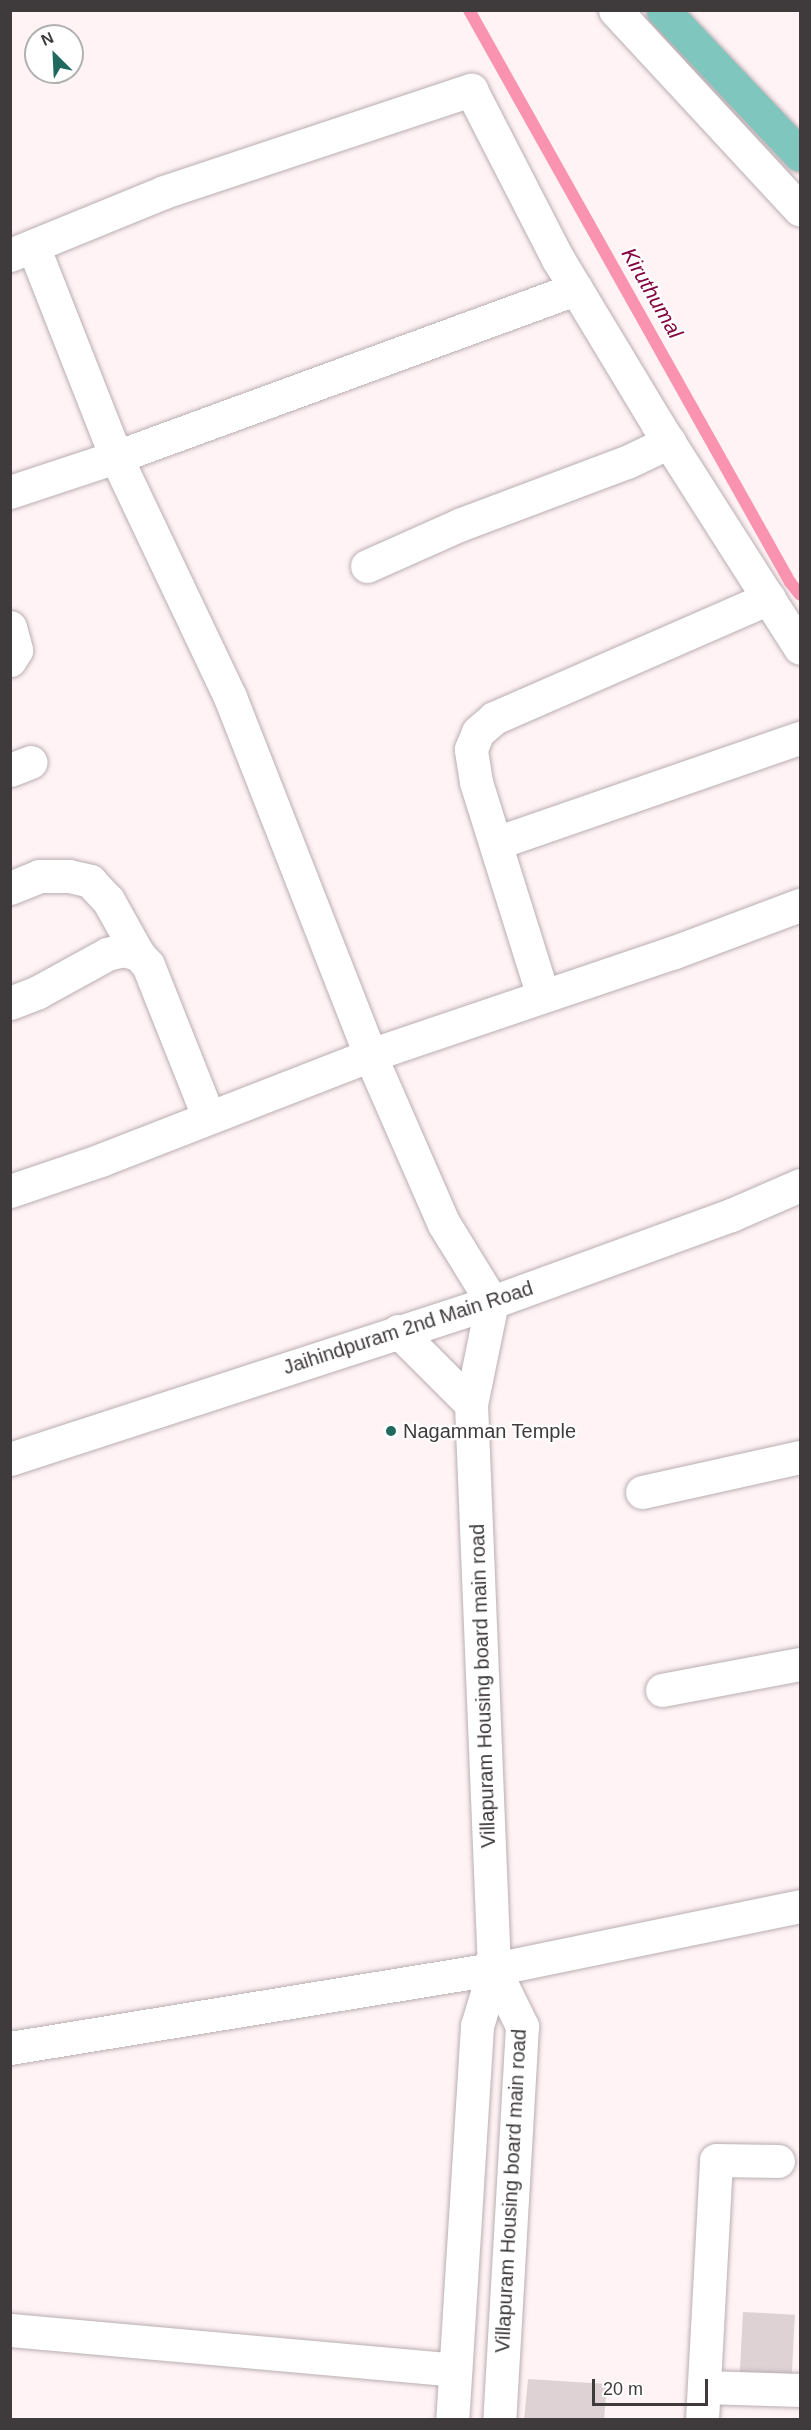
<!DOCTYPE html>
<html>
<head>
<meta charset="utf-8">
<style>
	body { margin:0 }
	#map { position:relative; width:811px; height:2430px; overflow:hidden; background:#fff3f6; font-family:Arial,sans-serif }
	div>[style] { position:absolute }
	.stream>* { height:12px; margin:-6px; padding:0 6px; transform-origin:6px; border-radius:6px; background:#f993af }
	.building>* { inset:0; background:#ded2d5; transform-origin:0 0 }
	.roads { filter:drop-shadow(0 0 2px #b9aeb1) drop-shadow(0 0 2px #b9aeb1) }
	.minor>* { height:33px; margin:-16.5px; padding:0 16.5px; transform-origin:16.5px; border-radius:16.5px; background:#fff }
	.major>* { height:33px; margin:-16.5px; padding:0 16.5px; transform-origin:16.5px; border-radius:16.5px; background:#7fc7be }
	.dots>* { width:16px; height:16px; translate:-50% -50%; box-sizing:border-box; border:3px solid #fff; border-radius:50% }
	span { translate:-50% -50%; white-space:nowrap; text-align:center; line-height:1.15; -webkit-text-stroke:4.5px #fff; paint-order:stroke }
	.street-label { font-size:20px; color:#3f3b3c }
	.poi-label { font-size:20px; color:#3f3b3c }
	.left { translate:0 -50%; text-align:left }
	.water-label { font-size:21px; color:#840540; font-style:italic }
	.frame { position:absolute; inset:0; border:12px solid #3f3b3c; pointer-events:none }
	.north { position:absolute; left:24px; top:24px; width:60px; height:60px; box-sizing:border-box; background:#fff; border:2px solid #b2b1b1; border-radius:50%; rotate:336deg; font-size:16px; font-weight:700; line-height:24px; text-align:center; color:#3f3b3c }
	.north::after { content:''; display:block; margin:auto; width:21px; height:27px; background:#21695f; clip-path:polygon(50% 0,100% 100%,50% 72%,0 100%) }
	.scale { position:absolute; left:592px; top:2379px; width:116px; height:27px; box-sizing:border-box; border:3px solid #3f3b3c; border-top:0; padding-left:8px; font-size:18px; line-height:21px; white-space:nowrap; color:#3f3b3c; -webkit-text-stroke:4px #fff; paint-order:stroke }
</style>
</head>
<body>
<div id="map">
	<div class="stream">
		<div style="left:469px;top:10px;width:656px;rotate:60.7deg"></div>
		<div style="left:790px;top:582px;width:16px;rotate:52deg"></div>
	</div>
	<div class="building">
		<div style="left:743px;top:2312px;width:52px;height:69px;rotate:3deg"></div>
		<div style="clip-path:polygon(528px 2379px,607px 2384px,604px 2420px,524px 2420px)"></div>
	</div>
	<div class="roads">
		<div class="minor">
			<div style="left:615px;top:10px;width:272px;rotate:47.2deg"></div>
			<div style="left:33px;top:246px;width:227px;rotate:68.5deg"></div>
			<div style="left:116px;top:457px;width:266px;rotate:64.6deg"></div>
			<div style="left:230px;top:697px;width:384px;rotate:68.6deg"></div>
			<div style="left:370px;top:1055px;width:184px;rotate:66.4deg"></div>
			<div style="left:444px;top:1224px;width:92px;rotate:58.4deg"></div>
			<div style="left:492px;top:1302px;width:104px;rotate:101.6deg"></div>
			<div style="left:471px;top:1404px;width:565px;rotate:87.67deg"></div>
			<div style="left:494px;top:1969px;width:59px;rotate:106.6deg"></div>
			<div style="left:477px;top:2026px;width:395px;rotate:93.6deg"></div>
			<div style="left:10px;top:255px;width:166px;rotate:-22.2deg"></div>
			<div style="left:164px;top:192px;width:324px;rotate:-18.4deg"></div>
			<div style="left:471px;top:90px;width:190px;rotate:62.8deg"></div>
			<div style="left:558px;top:259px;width:194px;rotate:58.9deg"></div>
			<div style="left:658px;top:425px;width:264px;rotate:57.5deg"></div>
			<div style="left:10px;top:492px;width:112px;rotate:-18.3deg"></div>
			<div style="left:116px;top:457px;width:490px;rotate:-20.1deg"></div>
			<div style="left:367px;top:566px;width:101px;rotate:-24deg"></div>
			<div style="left:459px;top:525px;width:179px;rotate:-20.6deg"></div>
			<div style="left:627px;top:462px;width:47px;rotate:-25.5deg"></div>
			<div style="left:10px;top:627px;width:24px;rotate:75deg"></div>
			<div style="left:16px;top:650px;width:12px;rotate:121deg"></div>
			<div style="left:10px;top:770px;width:22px;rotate:-21deg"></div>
			<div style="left:496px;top:843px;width:322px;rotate:-19.1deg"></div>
			<div style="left:10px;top:888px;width:31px;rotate:-22deg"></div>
			<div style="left:39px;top:876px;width:30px"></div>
			<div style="left:69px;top:876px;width:22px;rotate:13deg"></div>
			<div style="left:90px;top:881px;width:26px;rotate:47deg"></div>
			<div style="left:108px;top:900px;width:62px;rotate:60.9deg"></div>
			<div style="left:543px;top:996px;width:224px;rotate:-107.4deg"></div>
			<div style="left:476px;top:782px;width:33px;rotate:-99deg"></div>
			<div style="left:471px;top:749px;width:18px;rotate:-68deg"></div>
			<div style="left:478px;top:732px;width:21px;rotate:-41deg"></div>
			<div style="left:494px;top:718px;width:300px;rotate:-23.6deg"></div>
			<div style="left:10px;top:1003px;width:30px;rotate:-21deg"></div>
			<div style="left:38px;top:992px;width:79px;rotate:-28.8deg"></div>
			<div style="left:107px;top:954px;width:16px;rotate:-14deg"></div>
			<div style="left:123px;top:950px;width:16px;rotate:15deg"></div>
			<div style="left:138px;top:954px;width:15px;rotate:48deg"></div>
			<div style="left:148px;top:965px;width:162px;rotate:68.3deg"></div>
			<div style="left:10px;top:1191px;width:96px;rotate:-18.8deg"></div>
			<div style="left:101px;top:1160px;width:289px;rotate:-21.3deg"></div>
			<div style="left:370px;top:1055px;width:319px;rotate:-18.7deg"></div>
			<div style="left:672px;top:953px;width:137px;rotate:-20.6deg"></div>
			<div style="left:398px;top:1331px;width:103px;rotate:45deg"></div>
			<div style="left:10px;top:1459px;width:507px;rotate:-18.04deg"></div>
			<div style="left:492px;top:1302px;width:254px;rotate:-20deg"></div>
			<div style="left:731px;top:1215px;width:75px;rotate:-23.5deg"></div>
			<div style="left:642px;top:1492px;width:162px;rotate:-12.5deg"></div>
			<div style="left:662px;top:1690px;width:140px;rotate:-10.7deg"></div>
			<div style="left:494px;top:1969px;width:64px;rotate:63.8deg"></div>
			<div style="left:522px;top:2026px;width:395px;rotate:93.3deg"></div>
			<div style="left:10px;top:2048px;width:490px;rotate:-9.3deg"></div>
			<div style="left:494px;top:1969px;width:312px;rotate:-11.6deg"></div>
			<div style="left:10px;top:2330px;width:447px;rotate:5.1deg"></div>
			<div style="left:704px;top:2387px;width:96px;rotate:1.8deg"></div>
			<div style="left:702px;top:2420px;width:260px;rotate:-86.9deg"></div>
			<div style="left:716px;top:2160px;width:62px;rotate:0.9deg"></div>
		</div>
		<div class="major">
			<div style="left:663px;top:10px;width:199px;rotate:46.6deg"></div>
		</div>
	</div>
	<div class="dots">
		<div style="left:391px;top:1431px;background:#21695f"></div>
	</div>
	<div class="street-label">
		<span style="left:408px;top:1328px;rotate:-18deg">Jaihindpuram 2nd Main Road</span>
		<span style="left:483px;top:1686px;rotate:-92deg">Villapuram Housing board main road</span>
		<span style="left:511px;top:2191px;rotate:-87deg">Villapuram Housing board main road</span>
	</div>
	<div class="poi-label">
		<span class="left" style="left:403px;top:1431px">Nagamman Temple</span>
	</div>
	<div class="water-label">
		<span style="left:652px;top:293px;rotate:60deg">Kiruthumal</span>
	</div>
	<div class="frame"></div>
	<div class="north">N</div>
	<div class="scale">20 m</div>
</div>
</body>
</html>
